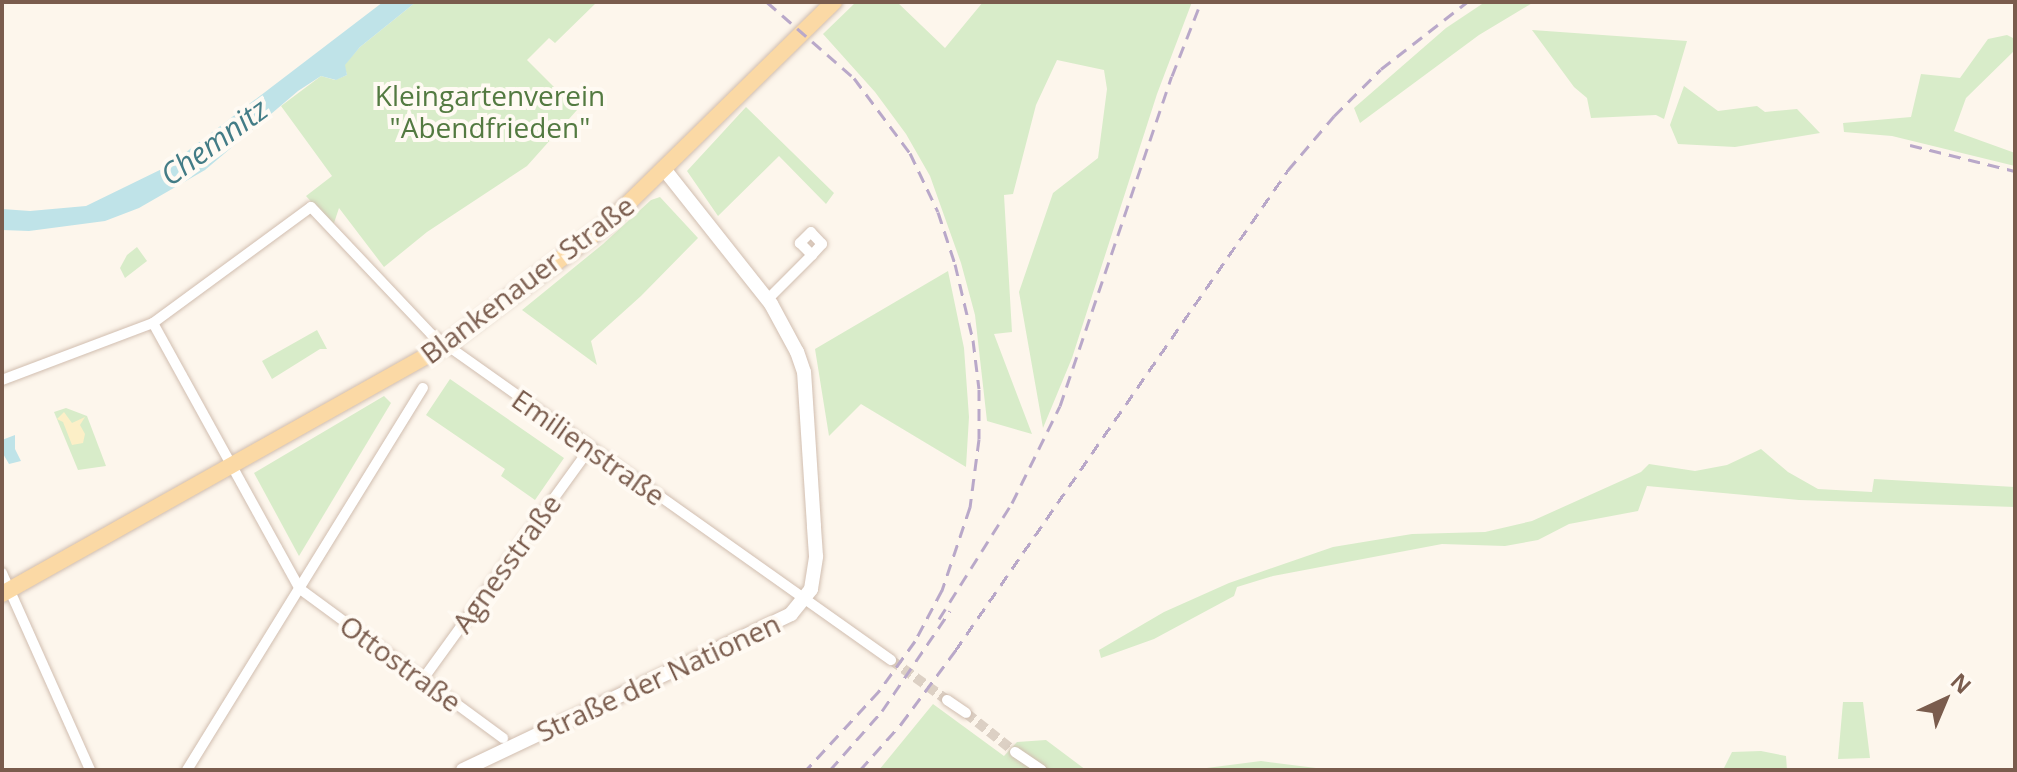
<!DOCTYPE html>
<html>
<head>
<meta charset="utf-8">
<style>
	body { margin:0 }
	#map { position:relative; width:2017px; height:772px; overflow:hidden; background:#fdf6ec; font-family:"Open Sans",sans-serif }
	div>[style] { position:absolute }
	.green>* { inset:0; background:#d8ecc9 }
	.sand>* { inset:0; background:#fcefc7 }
	.water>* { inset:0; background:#bfe3e8 }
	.street-tunnel>* { height:10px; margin-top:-5px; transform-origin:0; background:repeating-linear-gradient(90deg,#dcd0c4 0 10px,transparent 0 15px) }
	.roads { filter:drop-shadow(0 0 2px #d1beb0) drop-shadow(0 0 2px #d1beb0) }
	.street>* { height:10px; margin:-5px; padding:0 5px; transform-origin:5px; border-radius:5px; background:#fff }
	.secondary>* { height:14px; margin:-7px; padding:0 7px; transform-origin:7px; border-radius:7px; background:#fff }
	.primary>* { height:16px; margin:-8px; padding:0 8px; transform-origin:8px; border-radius:8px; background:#fbd9a5 }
	.rail>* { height:3px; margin-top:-1.5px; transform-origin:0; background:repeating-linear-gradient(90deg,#b9a8c9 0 12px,transparent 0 20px) }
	span { translate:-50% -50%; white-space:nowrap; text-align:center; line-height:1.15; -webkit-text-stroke:8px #fffaf3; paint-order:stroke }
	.park-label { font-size:28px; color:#537a41 }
	.street-label { font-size:28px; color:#7a5c4d }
	.water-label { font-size:30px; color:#437c86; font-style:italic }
	.frame { position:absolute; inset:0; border:4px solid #7a5c4d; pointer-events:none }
	.north { position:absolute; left:1905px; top:660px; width:80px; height:80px; -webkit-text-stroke:6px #fffaf3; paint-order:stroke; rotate:44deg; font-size:22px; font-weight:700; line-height:32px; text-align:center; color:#7a5c4d }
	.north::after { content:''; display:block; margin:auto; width:28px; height:36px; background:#7a5c4d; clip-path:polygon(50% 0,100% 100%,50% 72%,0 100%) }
</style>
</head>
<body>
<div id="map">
	<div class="green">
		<div style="clip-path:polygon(416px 2px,597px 2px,555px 43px,549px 38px,527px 60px,577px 110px,527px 166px,427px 232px,384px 267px,339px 208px,333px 226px,306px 196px,332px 176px,281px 106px,321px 76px,335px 80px,347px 75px,344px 65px,360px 47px)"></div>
		<div style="clip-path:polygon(856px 2px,897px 2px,945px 48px,983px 2px,1192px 2px,1157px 94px,1072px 358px,1043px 428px,1019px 292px,1053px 193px,1098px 158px,1107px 89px,1104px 70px,1057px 60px,1036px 105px,1013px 194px,1004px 195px,1012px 332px,994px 334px,1032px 434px,987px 421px,975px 315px,961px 263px,930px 176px,906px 134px,875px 92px,823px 34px)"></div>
		<div style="clip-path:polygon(1485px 2px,1534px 2px,1479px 35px,1360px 123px,1354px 108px,1446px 28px)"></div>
		<div style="clip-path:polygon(1532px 30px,1687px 41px,1664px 119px,1656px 115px,1591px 118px,1587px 98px,1574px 87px)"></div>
		<div style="clip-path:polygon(2007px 35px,2015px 39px,2015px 50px,1966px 98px,1954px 131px,2015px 153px,2015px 166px,1892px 136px,1844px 132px,1843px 123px,1911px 117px,1921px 74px,1960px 78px,1988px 39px)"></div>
		<div style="clip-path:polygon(1684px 86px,1718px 111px,1757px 106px,1765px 112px,1797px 109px,1820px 133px,1735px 147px,1678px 144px,1670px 125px)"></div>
		<div style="clip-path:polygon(746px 107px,834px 193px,826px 204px,779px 156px,718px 216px,687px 171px)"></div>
		<div style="clip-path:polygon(660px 197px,698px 238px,641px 296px,591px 341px,597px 365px,522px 310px,603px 244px,651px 200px)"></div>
		<div style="clip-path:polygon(137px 247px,147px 261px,125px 278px,120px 268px,127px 255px)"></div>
		<div style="clip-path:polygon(948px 271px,964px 348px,969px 417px,966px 467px,861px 404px,829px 436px,815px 349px)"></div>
		<div style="clip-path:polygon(317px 330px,327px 349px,320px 349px,272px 379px,262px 361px)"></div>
		<div style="clip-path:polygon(450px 379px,564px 458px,535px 500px,501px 476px,505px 469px,426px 415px)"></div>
		<div style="clip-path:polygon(384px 396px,391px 403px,299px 556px,254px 473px)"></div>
		<div style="clip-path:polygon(66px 408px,87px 416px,106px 466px,78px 470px,54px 412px)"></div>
		<div style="clip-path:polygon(1761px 449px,1788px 472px,1818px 489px,1872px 492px,1874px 479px,2015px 487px,2015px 507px,1799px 500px,1647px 486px,1638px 511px,1569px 524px,1538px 540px,1505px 546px,1442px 544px,1273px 576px,1237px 587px,1234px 596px,1154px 639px,1101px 658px,1099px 650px,1164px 612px,1229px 583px,1333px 547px,1412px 534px,1485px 532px,1532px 521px,1641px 472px,1649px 464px,1695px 471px,1727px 465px)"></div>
		<div style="clip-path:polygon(1843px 702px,1863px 702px,1870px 758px,1838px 759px)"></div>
		<div style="clip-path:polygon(933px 704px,1004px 756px,1017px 742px,1046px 740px,1086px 770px,879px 770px)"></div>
		<div style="clip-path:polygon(1761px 751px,1786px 756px,1787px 770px,1723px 770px,1732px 752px)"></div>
		<div style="clip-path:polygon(1261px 761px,1332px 770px,1191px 770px)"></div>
	</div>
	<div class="sand">
		<div style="clip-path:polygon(64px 412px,72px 423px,85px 417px,80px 425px,85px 434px,83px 443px,72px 445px,63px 422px,57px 419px)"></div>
	</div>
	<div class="water">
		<div style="clip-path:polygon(383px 2px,416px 2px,360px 47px,345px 65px,347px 75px,336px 80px,321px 76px,298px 91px,205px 170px,139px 208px,105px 221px,29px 231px,2px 230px,2px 209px,30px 211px,86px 206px,168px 166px)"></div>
		<div style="clip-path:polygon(15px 435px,15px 449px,21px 461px,9px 464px,2px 452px,2px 440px)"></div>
	</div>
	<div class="street-tunnel">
		<div style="left:891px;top:660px;width:69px;rotate:35.5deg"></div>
		<div style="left:966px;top:713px;width:63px;rotate:38.5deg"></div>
	</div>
	<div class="roads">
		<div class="street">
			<div style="left:768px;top:299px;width:62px;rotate:-45deg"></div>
			<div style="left:812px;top:255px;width:15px;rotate:-48deg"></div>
			<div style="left:822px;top:244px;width:16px;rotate:-133deg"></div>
			<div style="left:811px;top:232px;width:16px;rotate:135deg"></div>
			<div style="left:800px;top:243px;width:17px;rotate:45deg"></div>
			<div style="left:153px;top:323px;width:304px;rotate:61.1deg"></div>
			<div style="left:300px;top:589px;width:252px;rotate:36.3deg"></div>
			<div style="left:2px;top:380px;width:161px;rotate:-20.7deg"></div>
			<div style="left:153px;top:323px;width:196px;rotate:-36.3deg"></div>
			<div style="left:311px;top:207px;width:175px;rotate:46.6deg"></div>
			<div style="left:431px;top:334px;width:564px;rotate:35.33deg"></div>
			<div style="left:2px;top:573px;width:216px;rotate:65.9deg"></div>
			<div style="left:423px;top:679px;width:285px;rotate:-54.1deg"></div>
			<div style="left:947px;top:700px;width:23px;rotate:34deg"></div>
			<div style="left:1015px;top:752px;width:32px;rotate:34deg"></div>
			<div style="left:187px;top:770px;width:449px;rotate:-58.3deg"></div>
		</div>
		<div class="secondary">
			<div style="left:463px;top:770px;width:363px;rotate:-25.4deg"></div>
			<div style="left:791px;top:614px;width:32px;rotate:-51deg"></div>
			<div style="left:811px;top:589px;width:33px;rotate:-81deg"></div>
			<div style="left:816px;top:556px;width:30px;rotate:-94deg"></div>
			<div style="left:814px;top:526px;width:154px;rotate:-93.7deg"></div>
			<div style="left:804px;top:372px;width:21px;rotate:-109deg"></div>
			<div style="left:797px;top:352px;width:55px;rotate:-118.4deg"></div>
			<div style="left:771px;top:304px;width:172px;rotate:-128.4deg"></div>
		</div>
		<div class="primary">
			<div style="left:2px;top:594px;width:509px;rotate:-29.28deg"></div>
			<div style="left:446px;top:345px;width:201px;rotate:-36.9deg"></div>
			<div style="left:607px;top:224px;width:318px;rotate:-44.4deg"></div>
		</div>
	</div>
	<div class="rail">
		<div style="left:767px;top:2px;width:116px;rotate:41.1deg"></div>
		<div style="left:854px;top:78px;width:94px;rotate:53.3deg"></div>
		<div style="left:910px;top:153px;width:65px;rotate:64.6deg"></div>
		<div style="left:938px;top:212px;width:55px;rotate:71.9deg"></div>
		<div style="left:955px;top:264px;width:78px;rotate:76.7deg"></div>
		<div style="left:973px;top:340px;width:49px;rotate:83deg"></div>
		<div style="left:979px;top:389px;width:50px;rotate:90deg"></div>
		<div style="left:979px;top:439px;width:69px;rotate:97.5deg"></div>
		<div style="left:970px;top:507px;width:88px;rotate:108.6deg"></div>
		<div style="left:942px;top:590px;width:58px;rotate:117.9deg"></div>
		<div style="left:915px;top:641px;width:62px;rotate:125.8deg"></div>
		<div style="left:879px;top:691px;width:108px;rotate:132.7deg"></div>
		<div style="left:1910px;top:145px;width:108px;rotate:13.9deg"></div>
		<div style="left:939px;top:619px;width:137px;rotate:-57.8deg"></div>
		<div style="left:1012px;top:503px;width:108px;rotate:-63.7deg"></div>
		<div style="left:1060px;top:406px;width:348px;rotate:-71.3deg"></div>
		<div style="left:1172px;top:76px;width:79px;rotate:-68.6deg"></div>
		<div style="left:830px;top:770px;width:79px;rotate:-48.6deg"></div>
		<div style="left:882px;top:711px;width:121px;rotate:-55.8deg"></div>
		<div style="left:860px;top:770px;width:62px;rotate:-48.3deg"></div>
		<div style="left:901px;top:724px;width:91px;rotate:-53.5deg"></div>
		<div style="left:955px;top:651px;width:585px;rotate:-55.3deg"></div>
		<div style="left:1288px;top:170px;width:71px;rotate:-49.6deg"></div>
		<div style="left:1334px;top:116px;width:66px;rotate:-45deg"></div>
		<div style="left:1381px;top:69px;width:109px;rotate:-37.9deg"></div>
	</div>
	<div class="park-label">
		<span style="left:490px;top:111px">Kleingartenverein<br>"Abendfrieden"</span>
	</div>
	<div class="street-label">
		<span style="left:527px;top:279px;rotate:-37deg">Blankenauer Straße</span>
		<span style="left:589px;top:447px;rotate:35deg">Emilienstraße</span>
		<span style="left:506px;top:563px;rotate:-54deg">Agnesstraße</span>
		<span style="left:401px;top:663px;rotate:36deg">Ottostraße</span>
		<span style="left:658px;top:677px;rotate:-25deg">Straße der Nationen</span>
	</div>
	<div class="water-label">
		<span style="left:214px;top:142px;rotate:-36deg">Chemnitz</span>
	</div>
	<div class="frame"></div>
	<div class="north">N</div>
</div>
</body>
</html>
